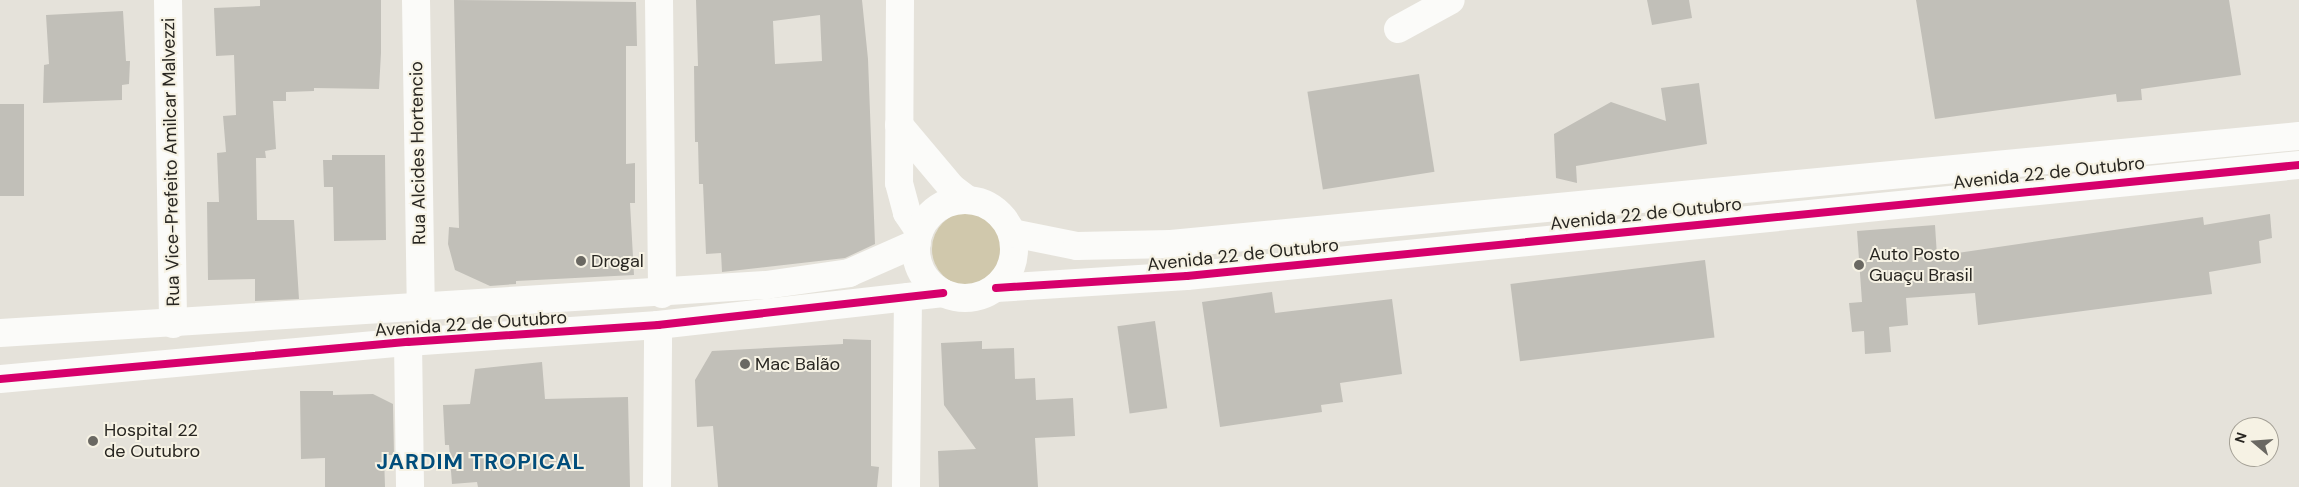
<!DOCTYPE html>
<html>
<head>
<meta charset="utf-8">
<style>
	body { margin:0 }
	#map { position:relative; width:2299px; height:487px; overflow:hidden; background:#e5e2da; font-family:"DM Sans",sans-serif }
	div>[style] { position:absolute }
	.green>* { inset:0; background:#d0c8ac }
	.round { border-radius:50% }
	.building>* { inset:0; background:#c1bfb8; transform-origin:0 0 }
	.minor>* { height:28px; margin:-14px; padding:0 14px; transform-origin:14px; border-radius:14px; background:#fbfbf9 }
	.tertiary>* { height:28px; margin:-14px; padding:0 14px; transform-origin:14px; border-radius:14px; background:#fbfbf9 }
	.tertiary>.ring { margin:-14px; padding:0; box-sizing:content-box; background:none; border:28px solid #fbfbf9; border-radius:50% }
	.cycleway>* { height:8px; margin:-4px; padding:0 4px; transform-origin:4px; border-radius:4px; background:#d6006c }
	.dots>* { width:14px; height:14px; translate:-50% -50%; box-sizing:border-box; border:2px solid #f6f2e4; border-radius:50% }
	span { translate:-50% -50%; white-space:nowrap; text-align:center; line-height:1.15; -webkit-text-stroke:4px #f6f2e4; paint-order:stroke }
	.street-label { font-size:18px; color:#282621 }
	.poi-label { font-size:18px; color:#282621 }
	.left { translate:0 -50%; text-align:left }
	.district-label { font-size:22px; color:#014d7b; font-weight:700; letter-spacing:1px }
	.north { position:absolute; left:2229px; top:417px; width:50px; height:50px; box-sizing:border-box; background:#f6f2e4; border:1px solid #a4a096; border-radius:50%; rotate:288deg; font-size:14px; font-weight:700; line-height:20px; text-align:center; color:#282621 }
	.north::after { content:''; display:block; margin:auto; width:18px; height:22px; background:#6a6862; clip-path:polygon(50% 0,100% 100%,50% 72%,0 100%) }
</style>
</head>
<body>
<div id="map">
	<div class="green">
		<div class="round" style="left:932px;top:212px;width:74px;height:74px"></div>
	</div>
	<div class="building">
		<div style="clip-path:polygon(260px 0,381px 0,381px 53px,379px 89px,314px 88px,314px 91px,286px 92px,286px 101px,273px 101px,276px 149px,265px 151px,266px 158px,256px 158px,257px 220px,294px 220px,299px 299px,255px 301px,255px 279px,208px 280px,207px 202px,219px 202px,217px 153px,226px 152px,223px 116px,236px 115px,234px 55px,216px 56px,214px 8px,260px 6px)"></div>
		<div style="clip-path:polygon(454px 0,636px 2px,637px 46px,626px 46px,626px 164px,635px 163px,635px 203px,630px 203px,634px 275px,516px 281px,516px 284px,490px 286px,455px 270px,448px 244px,449px 227px,459px 228px)"></div>
		<div style="clip-path:polygon(evenodd,696px 0,862px 0,868px 59px,875px 244px,845px 258px,722px 272px,721px 253px,706px 254px,703px 184px,699px 184px,698px 142px,695px 142px,694px 66px,698px 66px,696px 0,820px 15px,822px 61px,775px 64px,773px 21px,820px 15px)"></div>
		<div style="clip-path:polygon(1647px 0,1689px 0,1692px 18px,1652px 25px)"></div>
		<div style="clip-path:polygon(1916px 0,2229px 0,2241px 75px,2141px 89px,2142px 100px,2117px 102px,2116px 94px,1935px 119px)"></div>
		<div style="clip-path:polygon(123px 11px,126px 61px,130px 61px,129px 84px,122px 85px,122px 100px,43px 103px,44px 65px,49px 64px,46px 15px)"></div>
		<div style="left:1419px;top:74px;width:99px;height:113px;rotate:81deg"></div>
		<div style="clip-path:polygon(1699px 83px,1707px 144px,1576px 166px,1577px 183px,1556px 178px,1554px 134px,1611px 102px,1666px 121px,1661px 88px)"></div>
		<div style="left:0;top:104px;width:24px;height:92px"></div>
		<div style="clip-path:polygon(332px 155px,385px 155px,386px 240px,334px 241px,333px 187px,324px 187px,323px 160px,332px 160px)"></div>
		<div style="clip-path:polygon(2270px 214px,2272px 238px,2259px 241px,2261px 263px,2209px 272px,2212px 294px,1978px 325px,1975px 293px,1906px 298px,1908px 325px,1889px 327px,1891px 352px,1865px 354px,1864px 331px,1852px 332px,1849px 303px,1862px 302px,1857px 231px,1935px 225px,1937px 256px,2203px 217px,2204px 225px)"></div>
		<div style="left:1705px;top:260px;width:78px;height:196px;rotate:83deg"></div>
		<div style="clip-path:polygon(1272px 292px,1275px 313px,1392px 299px,1402px 374px,1340px 383px,1343px 402px,1321px 405px,1322px 412px,1220px 427px,1202px 302px)"></div>
		<div style="left:1155px;top:321px;width:88px;height:38px;rotate:82deg"></div>
		<div style="clip-path:polygon(843px 339px,871px 340px,871px 466px,879px 467px,877px 487px,718px 487px,713px 426px,697px 427px,695px 380px,712px 351px,843px 344px)"></div>
		<div style="clip-path:polygon(982px 341px,982px 349px,1014px 348px,1015px 379px,1035px 378px,1036px 400px,1073px 398px,1075px 436px,1035px 438px,1038px 487px,939px 487px,938px 451px,976px 449px,944px 405px,941px 343px)"></div>
		<div style="clip-path:polygon(542px 362px,545px 399px,628px 397px,630px 487px,478px 487px,477px 482px,452px 484px,449px 445px,445px 445px,443px 405px,470px 404px,475px 369px)"></div>
		<div style="clip-path:polygon(300px 391px,333px 391px,333px 395px,373px 394px,393px 404px,394px 455px,384px 455px,385px 487px,325px 487px,325px 458px,301px 459px)"></div>
	</div>
	<div class="minor">
		<div style="left:168px;top:0;width:324px;rotate:89.1deg"></div>
		<div style="left:416px;top:0;width:307px;rotate:89.1deg"></div>
		<div style="left:659px;top:0;width:294px;rotate:89.4deg"></div>
		<div style="left:900px;top:0;width:183px;rotate:90.3deg"></div>
		<div style="left:899px;top:183px;width:31px;rotate:75deg"></div>
		<div style="left:907px;top:213px;width:22px;rotate:56deg"></div>
		<div style="left:1398px;top:29px;width:60px;rotate:-28.7deg"></div>
		<div style="left:899px;top:125px;width:82px;rotate:49.9deg"></div>
		<div style="left:952px;top:188px;width:20px;rotate:37deg"></div>
		<div style="left:408px;top:342px;width:145px;rotate:89.2deg"></div>
		<div style="left:657px;top:487px;width:162px;rotate:-89.6deg"></div>
		<div style="left:906px;top:487px;width:190px;rotate:-89.4deg"></div>
	</div>
	<div class="tertiary">
		<div class="ring" style="left:916px;top:200px;width:70px;height:70px"></div>
		<div style="left:1012px;top:233px;width:66px;rotate:11.3deg"></div>
		<div style="left:1077px;top:246px;width:94px;rotate:-1.2deg"></div>
		<div style="left:1171px;top:244px;width:1133px;rotate:-5.47deg"></div>
		<div style="left:996px;top:288px;width:191px;rotate:-3.6deg"></div>
		<div style="left:1187px;top:276px;width:1118px;rotate:-5.7deg"></div>
		<div style="left:0;top:333px;width:768px;rotate:-3.59deg"></div>
		<div style="left:766px;top:285px;width:84px;rotate:-8.2deg"></div>
		<div style="left:849px;top:273px;width:74px;rotate:-23.8deg"></div>
		<div style="left:0;top:379px;width:410px;rotate:-5.2deg"></div>
		<div style="left:408px;top:342px;width:251px;rotate:-3.9deg"></div>
		<div style="left:658px;top:325px;width:287px;rotate:-6.4deg"></div>
	</div>
	<div class="cycleway">
		<div style="left:996px;top:288px;width:191px;rotate:-3.6deg"></div>
		<div style="left:1187px;top:276px;width:1118px;rotate:-5.7deg"></div>
		<div style="left:0;top:379px;width:410px;rotate:-5.2deg"></div>
		<div style="left:408px;top:342px;width:251px;rotate:-3.9deg"></div>
		<div style="left:658px;top:325px;width:287px;rotate:-6.4deg"></div>
	</div>
	<div class="dots">
		<div style="left:581px;top:261px;background:#6a6862"></div>
		<div style="left:1859px;top:265px;background:#6a6862"></div>
		<div style="left:745px;top:364px;background:#6a6862"></div>
		<div style="left:93px;top:441px;background:#6a6862"></div>
	</div>
	<div class="street-label">
		<span style="left:418px;top:153px;rotate:-91deg">Rua Alcides Hortencio</span>
		<span style="left:171px;top:162px;rotate:-91deg">Rua Vice-Prefeito Amilcar Malvezzi</span>
		<span style="left:2049px;top:173px;rotate:-6deg">Avenida 22 de Outubro</span>
		<span style="left:1646px;top:214px;rotate:-6deg">Avenida 22 de Outubro</span>
		<span style="left:1243px;top:255px;rotate:-6deg">Avenida 22 de Outubro</span>
		<span style="left:471px;top:324px;rotate:-4deg">Avenida 22 de Outubro</span>
	</div>
	<div class="poi-label">
		<span class="left" style="left:1869px;top:265px">Auto Posto<br>Guaçu Brasil</span>
		<span class="left" style="left:591px;top:261px">Drogal</span>
		<span class="left" style="left:755px;top:364px">Mac Balão</span>
		<span class="left" style="left:104px;top:441px">Hospital 22<br>de Outubro</span>
	</div>
	<div class="district-label">
		<span style="left:481px;top:462px">JARDIM TROPICAL</span>
	</div>
	<div class="north">N</div>
</div>
</body>
</html>
